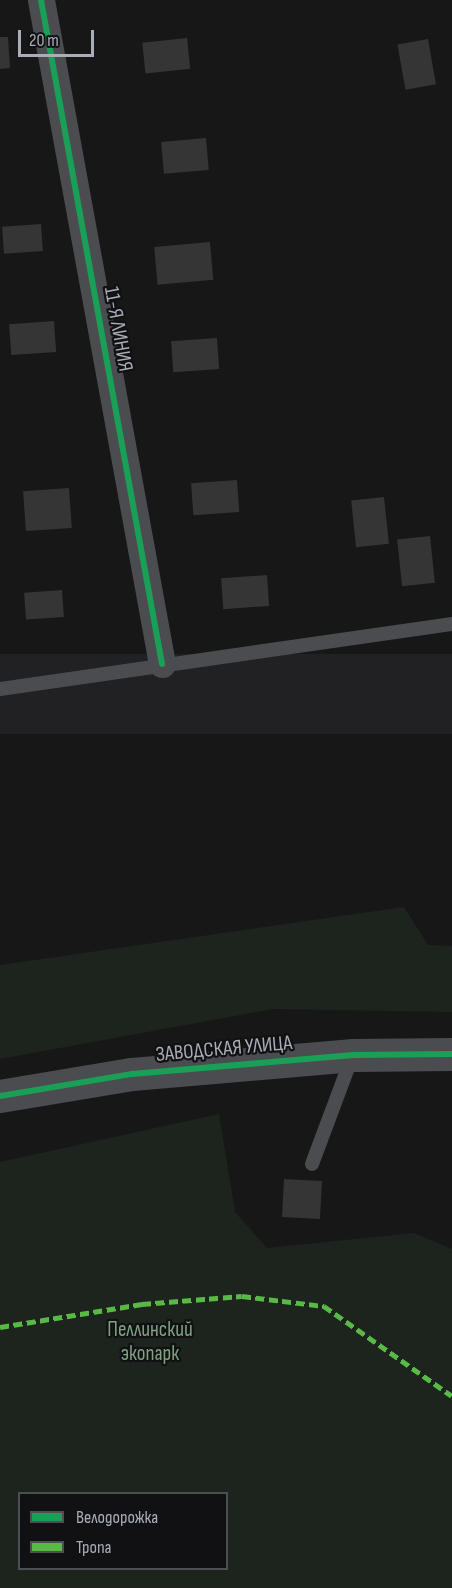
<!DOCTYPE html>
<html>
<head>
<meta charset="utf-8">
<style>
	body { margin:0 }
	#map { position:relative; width:452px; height:1588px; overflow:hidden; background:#171717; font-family:"Sofia Sans Condensed",sans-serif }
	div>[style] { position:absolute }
	.built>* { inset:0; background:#212123; transform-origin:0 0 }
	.green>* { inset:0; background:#1d241e }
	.building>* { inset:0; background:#353536; transform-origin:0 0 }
	.service>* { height:14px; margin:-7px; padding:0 7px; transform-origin:7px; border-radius:7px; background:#4b4c50 }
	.minor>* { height:27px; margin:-13.5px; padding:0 13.5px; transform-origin:13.5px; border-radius:13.5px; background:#4b4c50 }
	.tertiary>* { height:33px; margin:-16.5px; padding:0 16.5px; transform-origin:16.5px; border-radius:16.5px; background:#4b4c50 }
	.quiet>* { height:4.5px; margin-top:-2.25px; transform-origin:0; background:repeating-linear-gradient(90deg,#58b947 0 9px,transparent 0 13.5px) }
	.cycleway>* { height:6px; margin:-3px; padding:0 3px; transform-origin:3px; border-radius:3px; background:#1a9f57 }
	span { translate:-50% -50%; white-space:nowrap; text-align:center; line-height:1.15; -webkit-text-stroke:4.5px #111113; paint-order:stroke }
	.street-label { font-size:21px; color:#a8adb8 }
	.park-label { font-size:21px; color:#7fa381 }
	.legend { position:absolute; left:18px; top:1492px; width:210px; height:78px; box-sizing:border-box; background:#111113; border:2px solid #4d4f55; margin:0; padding:8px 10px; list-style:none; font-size:18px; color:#a8adb8 }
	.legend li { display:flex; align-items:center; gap:12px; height:30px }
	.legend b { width:30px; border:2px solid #4d4f55 }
	.scale { position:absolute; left:18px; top:30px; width:76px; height:27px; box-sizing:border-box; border:3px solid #a8adb8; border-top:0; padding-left:8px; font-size:18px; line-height:21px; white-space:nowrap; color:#a8adb8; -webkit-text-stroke:4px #111113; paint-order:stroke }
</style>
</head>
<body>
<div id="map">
	<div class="built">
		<div style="left:452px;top:654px;width:80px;height:459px;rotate:90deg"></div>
	</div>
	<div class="green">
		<div style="clip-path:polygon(404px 907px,428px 945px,452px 946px,452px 1012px,273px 1009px,0 1059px,0 965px)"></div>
		<div style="clip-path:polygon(evenodd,219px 1114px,235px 1212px,267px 1248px,414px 1233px,452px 1249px,452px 1588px,0 1588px,0 1162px,219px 1114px,20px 1494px,226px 1494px,226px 1568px,20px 1568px,20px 1494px)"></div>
	</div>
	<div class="building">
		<div style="clip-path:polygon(0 37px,8px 37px,10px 68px,0 69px)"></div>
		<div style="left:187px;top:38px;width:31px;height:45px;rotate:84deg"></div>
		<div style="left:428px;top:39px;width:46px;height:31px;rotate:80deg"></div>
		<div style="left:206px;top:138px;width:32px;height:45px;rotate:85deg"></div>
		<div style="left:41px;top:224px;width:27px;height:39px;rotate:86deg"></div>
		<div style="left:210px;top:242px;width:38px;height:56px;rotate:85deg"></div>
		<div style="left:54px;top:321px;width:31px;height:45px;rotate:86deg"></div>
		<div style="left:217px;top:338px;width:31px;height:46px;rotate:86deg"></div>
		<div style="left:237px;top:480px;width:32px;height:46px;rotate:86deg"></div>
		<div style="left:69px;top:488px;width:40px;height:46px;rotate:86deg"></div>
		<div style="left:384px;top:497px;width:47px;height:33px;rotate:84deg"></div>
		<div style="left:430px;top:536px;width:47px;height:33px;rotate:84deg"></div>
		<div style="left:267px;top:575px;width:31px;height:46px;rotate:86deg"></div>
		<div style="left:62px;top:590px;width:27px;height:38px;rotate:86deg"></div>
		<div style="left:284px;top:1179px;width:38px;height:38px;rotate:3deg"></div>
	</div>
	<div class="service">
		<div style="left:0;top:689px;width:457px;rotate:-8.2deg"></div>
		<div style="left:312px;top:1164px;width:114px;rotate:-69.5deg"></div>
	</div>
	<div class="minor">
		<div style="left:41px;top:0;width:675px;rotate:79.67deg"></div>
	</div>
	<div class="tertiary">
		<div style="left:0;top:1096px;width:134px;rotate:-9.5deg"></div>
		<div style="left:132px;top:1074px;width:222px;rotate:-4.9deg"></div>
		<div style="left:353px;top:1055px;width:99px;rotate:-0.6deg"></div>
	</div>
	<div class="quiet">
		<div style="left:0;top:1327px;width:144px;rotate:-9.2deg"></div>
		<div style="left:142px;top:1304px;width:100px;rotate:-4.6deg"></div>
		<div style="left:242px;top:1296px;width:83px;rotate:7deg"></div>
		<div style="left:324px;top:1306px;width:156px;rotate:35.1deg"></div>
	</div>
	<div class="cycleway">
		<div style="left:41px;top:0;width:675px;rotate:79.67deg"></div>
		<div style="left:0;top:1096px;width:134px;rotate:-9.5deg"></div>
		<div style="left:132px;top:1074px;width:222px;rotate:-4.9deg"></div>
		<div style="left:353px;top:1055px;width:99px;rotate:-0.6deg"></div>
	</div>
	<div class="street-label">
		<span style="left:118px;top:329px;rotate:80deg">11-Я ЛИНИЯ</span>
		<span style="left:224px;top:1049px;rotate:-5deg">ЗАВОДСКАЯ УЛИЦА</span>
	</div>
	<div class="park-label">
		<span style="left:150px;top:1342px">Пеллинский<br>экопарк</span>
	</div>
	<ul class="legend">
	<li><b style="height:8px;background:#1a9f57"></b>Велодорожка</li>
	<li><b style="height:8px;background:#58b947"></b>Тропа</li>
	</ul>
	<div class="scale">20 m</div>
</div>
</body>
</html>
